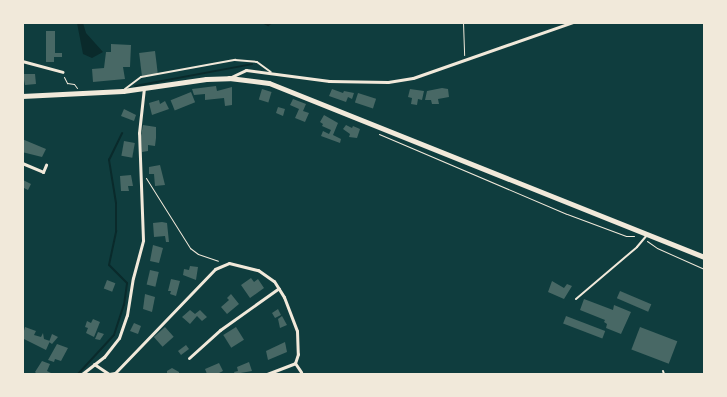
<!DOCTYPE html>
<html>
<head>
<meta charset="utf-8">
<style>
	body { margin:0 }
	#map { position:relative; width:727px; height:397px; overflow:hidden; background:#0f3d3e; font-family:Figtree,sans-serif }
	div>[style] { position:absolute }
	.water>* { inset:0; background:#0a2a2b }
	.stream>* { height:2px; margin:-1px; padding:0 1px; transform-origin:1px; border-radius:1px; background:#0a2a2b }
	.building>* { inset:0; background:#486865; transform-origin:0 0 }
	.path>* { height:1px; margin:-0.5px; padding:0 0.5px; transform-origin:0.5px; border-radius:0.5px; background:#f1e9da }
	.service>* { height:2px; margin:-1px; padding:0 1px; transform-origin:1px; border-radius:1px; background:#f1e9da }
	.minor>* { height:3px; margin:-1.5px; padding:0 1.5px; transform-origin:1.5px; border-radius:1.5px; background:#f1e9da }
	.secondary>* { height:5px; margin:-2.5px; padding:0 2.5px; transform-origin:2.5px; border-radius:2.5px; background:#f1e9da }
	span { translate:-50% -50%; white-space:nowrap; text-align:center; line-height:1.15; -webkit-text-stroke:4px #f1e9da; paint-order:stroke }
	.frame { position:absolute; inset:0; border:24px solid #f1e9da; pointer-events:none }
</style>
</head>
<body>
<div id="map">
	<div class="water">
		<div style="clip-path:polygon(77px 23px,83px 23px,86px 33px,103px 52px,92px 58px,83px 54px)"></div>
	</div>
	<div class="stream">
		<div style="left:262px;top:22px;width:7px;rotate:27deg"></div>
		<div style="left:268px;top:25px;width:6px;rotate:-31deg"></div>
		<div style="left:135px;top:86px;width:119px;rotate:-10.6deg"></div>
		<div style="left:78px;top:374px;width:53px;rotate:-47.3deg"></div>
		<div style="left:114px;top:335px;width:32px;rotate:-72deg"></div>
		<div style="left:124px;top:305px;width:22px;rotate:-82deg"></div>
		<div style="left:127px;top:283px;width:25px;rotate:-135deg"></div>
		<div style="left:109px;top:265px;width:35px;rotate:-78deg"></div>
		<div style="left:116px;top:231px;width:28px;rotate:-90deg"></div>
		<div style="left:116px;top:203px;width:44px;rotate:-99.2deg"></div>
		<div style="left:109px;top:160px;width:30px;rotate:-64deg"></div>
	</div>
	<div class="building">
		<div style="clip-path:polygon(46px 31px,55px 31px,55px 53px,62px 53px,62px 57px,54px 57px,54px 62px,46px 62px)"></div>
		<div style="clip-path:polygon(111px 44px,131px 45px,130px 67px,123px 67px,125px 79px,93px 82px,92px 69px,104px 68px,106px 52px,111px 52px)"></div>
		<div style="left:155px;top:51px;width:23px;height:16px;rotate:83deg"></div>
		<div style="clip-path:polygon(23px 74px,35px 74px,36px 84px,25px 85px)"></div>
		<div style="clip-path:polygon(216px 86px,217px 91px,232px 87px,232px 105px,225px 106px,224px 98px,205px 100px,205px 94px,194px 95px,192px 89px)"></div>
		<div style="clip-path:polygon(442px 88px,448px 89px,449px 97px,438px 99px,439px 104px,432px 104px,431px 100px,425px 100px,427px 91px)"></div>
		<div style="left:262px;top:89px;width:10px;height:11px;rotate:17deg"></div>
		<div style="clip-path:polygon(332px 89px,343px 93px,344px 91px,354px 93px,352px 99px,348px 97px,346px 102px,329px 96px)"></div>
		<div style="clip-path:polygon(410px 89px,424px 91px,422px 100px,418px 99px,417px 105px,411px 104px,412px 98px,408px 97px)"></div>
		<div style="left:191px;top:92px;width:11px;height:22px;rotate:68deg"></div>
		<div style="left:358px;top:93px;width:19px;height:10px;rotate:18deg"></div>
		<div style="clip-path:polygon(293px 99px,306px 104px,303px 111px,309px 113px,305px 122px,295px 118px,299px 109px,290px 105px)"></div>
		<div style="clip-path:polygon(159px 100px,160px 104px,165px 101px,169px 109px,152px 115px,149px 103px)"></div>
		<div style="clip-path:polygon(278px 107px,285px 109px,283px 116px,276px 113px)"></div>
		<div style="clip-path:polygon(124px 109px,136px 115px,134px 121px,121px 116px)"></div>
		<div style="clip-path:polygon(324px 115px,338px 123px,333px 135px,341px 139px,340px 143px,321px 136px,323px 131px,329px 134px,331px 130px,322px 126px,323px 124px,320px 122px)"></div>
		<div style="clip-path:polygon(143px 125px,156px 127px,156px 138px,155px 146px,148px 145px,148px 151px,142px 152px,141px 136px)"></div>
		<div style="clip-path:polygon(346px 125px,352px 128px,353px 126px,360px 129px,357px 138px,349px 137px,350px 134px,343px 129px)"></div>
		<div style="clip-path:polygon(22px 139px,46px 149px,42px 157px,22px 152px)"></div>
		<div style="left:124px;top:141px;width:11px;height:15px;rotate:10deg"></div>
		<div style="clip-path:polygon(160px 165px,165px 185px,155px 186px,154px 174px,149px 174px,149px 167px)"></div>
		<div style="clip-path:polygon(131px 175px,133px 186px,128px 186px,129px 191px,121px 191px,120px 176px)"></div>
		<div style="clip-path:polygon(23px 180px,31px 184px,28px 190px,22px 187px)"></div>
		<div style="clip-path:polygon(162px 222px,167px 223px,169px 242px,166px 242px,165px 236px,154px 237px,153px 223px)"></div>
		<div style="clip-path:polygon(153px 245px,163px 248px,159px 263px,150px 261px)"></div>
		<div style="clip-path:polygon(190px 266px,198px 267px,196px 280px,183px 275px,184px 269px,189px 270px)"></div>
		<div style="left:150px;top:270px;width:9px;height:15px;rotate:13deg"></div>
		<div style="clip-path:polygon(251px 278px,254px 282px,258px 279px,264px 288px,250px 298px,241px 285px)"></div>
		<div style="clip-path:polygon(171px 279px,180px 281px,176px 296px,170px 294px,171px 291px,168px 291px)"></div>
		<div style="left:107px;top:280px;width:9px;height:9px;rotate:21deg"></div>
		<div style="clip-path:polygon(552px 281px,564px 288px,567px 284px,572px 286px,564px 299px,548px 292px)"></div>
		<div style="left:620px;top:291px;width:34px;height:8px;rotate:23deg"></div>
		<div style="clip-path:polygon(145px 294px,155px 297px,152px 312px,143px 309px)"></div>
		<div style="clip-path:polygon(231px 294px,239px 304px,227px 314px,221px 307px,229px 300px,227px 298px)"></div>
		<div style="clip-path:polygon(584px 299px,613px 310px,614px 305px,631px 312px,621px 334px,606px 328px,607px 324px,604px 322px,605px 320px,580px 310px)"></div>
		<div style="clip-path:polygon(278px 309px,281px 315px,275px 318px,272px 313px)"></div>
		<div style="clip-path:polygon(190px 310px,195px 314px,200px 310px,207px 317px,202px 321px,197px 316px,190px 324px,182px 317px)"></div>
		<div style="clip-path:polygon(282px 316px,287px 325px,280px 328px,278px 319px)"></div>
		<div style="left:566px;top:316px;width:42px;height:8px;rotate:21deg"></div>
		<div style="clip-path:polygon(93px 319px,100px 322px,94px 337px,86px 333px,88px 328px,85px 327px,87px 321px,91px 323px)"></div>
		<div style="clip-path:polygon(134px 323px,141px 326px,138px 334px,130px 331px)"></div>
		<div style="clip-path:polygon(25px 327px,36px 331px,34px 335px,41px 337px,43px 333px,44px 339px,50px 341px,46px 350px,22px 338px)"></div>
		<div style="left:165px;top:327px;width:13px;height:15px;rotate:48deg"></div>
		<div style="left:236px;top:327px;width:15px;height:15px;rotate:58deg"></div>
		<div style="left:640px;top:327px;width:40px;height:24px;rotate:21deg"></div>
		<div style="clip-path:polygon(98px 332px,104px 334px,100px 340px,95px 339px)"></div>
		<div style="clip-path:polygon(52px 334px,58px 337px,52px 344px,49px 342px)"></div>
		<div style="clip-path:polygon(285px 342px,287px 352px,268px 360px,266px 351px)"></div>
		<div style="clip-path:polygon(57px 344px,68px 348px,61px 361px,55px 359px,54px 362px,48px 360px)"></div>
		<div style="left:186px;top:345px;width:5px;height:10px;rotate:53deg"></div>
		<div style="clip-path:polygon(42px 361px,50px 364px,47px 371px,51px 373px,50px 374px,37px 374px,35px 372px)"></div>
		<div style="clip-path:polygon(249px 362px,252px 371px,235px 374px,234px 372px,238px 371px,237px 367px)"></div>
		<div style="clip-path:polygon(219px 363px,223px 371px,217px 374px,207px 374px,205px 369px)"></div>
		<div style="clip-path:polygon(172px 368px,179px 372px,179px 374px,167px 374px,167px 371px)"></div>
	</div>
	<div class="path">
		<div style="left:463px;top:22px;width:33px;rotate:88deg"></div>
		<div style="left:64px;top:77px;width:7px;rotate:63deg"></div>
		<div style="left:67px;top:83px;width:7px;rotate:8deg"></div>
		<div style="left:74px;top:84px;width:5px;rotate:53deg"></div>
		<div style="left:379px;top:134px;width:204px;rotate:23.1deg"></div>
		<div style="left:567px;top:214px;width:63px;rotate:20.4deg"></div>
		<div style="left:626px;top:236px;width:8px"></div>
		<div style="left:146px;top:178px;width:83px;rotate:57.8deg"></div>
		<div style="left:190px;top:248px;width:10px;rotate:37deg"></div>
		<div style="left:198px;top:254px;width:21px;rotate:19deg"></div>
		<div style="left:647px;top:241px;width:12px;rotate:35deg"></div>
		<div style="left:657px;top:248px;width:51px;rotate:24.1deg"></div>
	</div>
	<div class="service">
		<div style="left:125px;top:89px;width:20px;rotate:-37deg"></div>
		<div style="left:141px;top:77px;width:96px;rotate:-10.3deg"></div>
		<div style="left:235px;top:60px;width:22px;rotate:5deg"></div>
		<div style="left:257px;top:62px;width:17px;rotate:36deg"></div>
		<div style="left:576px;top:299px;width:80px;rotate:-40.4deg"></div>
		<div style="left:637px;top:247px;width:16px;rotate:-50deg"></div>
		<div style="left:663px;top:371px;width:3px;rotate:72deg"></div>
	</div>
	<div class="minor">
		<div style="left:22px;top:61px;width:42px;rotate:15deg"></div>
		<div style="left:229px;top:78px;width:19px;rotate:-25deg"></div>
		<div style="left:246px;top:70px;width:84px;rotate:7.5deg"></div>
		<div style="left:329px;top:81px;width:59px;rotate:1deg"></div>
		<div style="left:388px;top:82px;width:25px;rotate:-9deg"></div>
		<div style="left:413px;top:78px;width:170px;rotate:-19.3deg"></div>
		<div style="left:22px;top:163px;width:23px;rotate:23deg"></div>
		<div style="left:43px;top:172px;width:8px;rotate:-67deg"></div>
		<div style="left:189px;top:358px;width:42px;rotate:-42.1deg"></div>
		<div style="left:220px;top:330px;width:72px;rotate:-35.4deg"></div>
		<div style="left:94px;top:364px;width:18px;rotate:34deg"></div>
		<div style="left:109px;top:374px;width:6px;rotate:-9deg"></div>
		<div style="left:115px;top:373px;width:144px;rotate:-46.1deg"></div>
		<div style="left:215px;top:269px;width:15px;rotate:-23deg"></div>
		<div style="left:229px;top:263px;width:30px;rotate:14deg"></div>
		<div style="left:258px;top:270px;width:19px;rotate:35deg"></div>
		<div style="left:274px;top:281px;width:19px;rotate:58deg"></div>
		<div style="left:284px;top:297px;width:36px;rotate:69deg"></div>
		<div style="left:297px;top:331px;width:23px;rotate:88deg"></div>
		<div style="left:298px;top:354px;width:9px;rotate:108deg"></div>
		<div style="left:295px;top:363px;width:11px;rotate:56deg"></div>
		<div style="left:82px;top:374px;width:28px;rotate:-38deg"></div>
		<div style="left:104px;top:357px;width:24px;rotate:-52deg"></div>
		<div style="left:119px;top:338px;width:24px;rotate:-71deg"></div>
		<div style="left:127px;top:315px;width:37px;rotate:-81deg"></div>
		<div style="left:133px;top:278px;width:39px;rotate:-75deg"></div>
		<div style="left:143px;top:240px;width:107px;rotate:-92.1deg"></div>
		<div style="left:139px;top:133px;width:45px;rotate:-83.7deg"></div>
		<div style="left:267px;top:374px;width:30px;rotate:-21deg"></div>
	</div>
	<div class="secondary">
		<div style="left:22px;top:96px;width:101px;rotate:-2.8deg"></div>
		<div style="left:123px;top:91px;width:84px;rotate:-8.2deg"></div>
		<div style="left:206px;top:79px;width:23px;rotate:-2deg"></div>
		<div style="left:229px;top:78px;width:40px;rotate:7.1deg"></div>
		<div style="left:269px;top:83px;width:469px;rotate:21.8deg"></div>
	</div>
	<div class="frame"></div>
</div>
</body>
</html>
